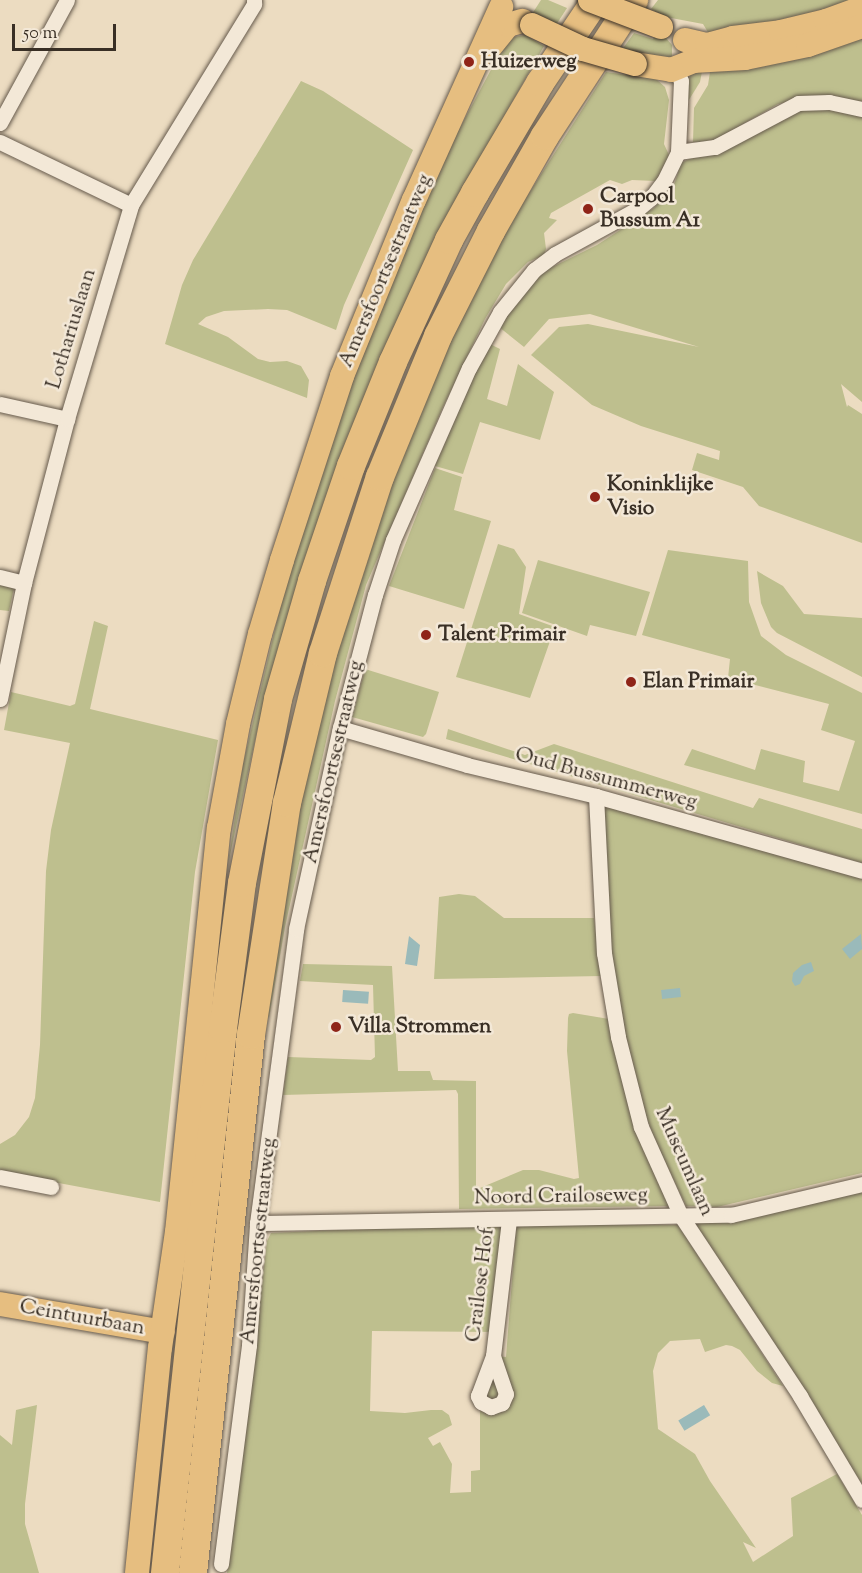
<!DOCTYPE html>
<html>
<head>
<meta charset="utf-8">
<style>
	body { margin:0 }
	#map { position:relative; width:862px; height:1573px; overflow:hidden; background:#ecdcc1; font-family:"Sorts Mill Goudy",serif }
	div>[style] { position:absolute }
	.green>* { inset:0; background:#bebf8e }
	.water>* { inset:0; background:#9ababa; transform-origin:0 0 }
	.roads { filter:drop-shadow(0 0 2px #665a4c) drop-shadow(0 0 2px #665a4c) }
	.minor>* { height:15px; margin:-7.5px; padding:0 7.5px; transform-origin:7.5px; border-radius:7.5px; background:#f3e8d7 }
	.primary>* { height:24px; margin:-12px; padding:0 12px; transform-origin:12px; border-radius:12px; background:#e6be80 }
	.motorway>* { height:28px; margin:-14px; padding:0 14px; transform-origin:14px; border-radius:14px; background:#e6be80 }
	.bridges { filter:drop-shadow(0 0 2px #392f25) drop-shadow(0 0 2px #392f25) }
	.primary-bridge>* { height:24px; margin:-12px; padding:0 12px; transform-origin:12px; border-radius:12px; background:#e6be80 }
	.dots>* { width:16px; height:16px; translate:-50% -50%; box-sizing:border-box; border:3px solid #f3e8d7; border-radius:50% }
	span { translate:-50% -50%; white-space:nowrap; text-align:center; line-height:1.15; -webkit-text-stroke:5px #f3e8d7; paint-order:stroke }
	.poi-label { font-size:21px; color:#392f25; font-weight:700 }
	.left { translate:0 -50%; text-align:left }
	.street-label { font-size:21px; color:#392f25 }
	.scale { position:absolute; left:12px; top:24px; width:104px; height:27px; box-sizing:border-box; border:3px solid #392f25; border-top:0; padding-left:8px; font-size:18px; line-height:21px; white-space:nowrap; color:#392f25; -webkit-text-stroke:4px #f3e8d7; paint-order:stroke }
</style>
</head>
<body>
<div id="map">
	<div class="green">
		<div style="clip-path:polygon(541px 0,548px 0,567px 8px,556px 25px,532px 14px)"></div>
		<div style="clip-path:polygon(658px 0,862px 0,712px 39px,703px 24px,666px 17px,651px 9px)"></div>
		<div style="clip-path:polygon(634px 33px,653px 39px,657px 33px,666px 38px,672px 45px,672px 58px,668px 61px,621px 51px)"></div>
		<div style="clip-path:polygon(525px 35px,544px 46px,464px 187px,259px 722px,228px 864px,243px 764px,286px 583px,342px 407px,441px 163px,508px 38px)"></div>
		<div style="clip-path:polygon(862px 36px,862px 105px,792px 101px,778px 104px,712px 142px,693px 142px,694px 108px,708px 85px,711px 65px)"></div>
		<div style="clip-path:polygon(703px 66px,700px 82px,687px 103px,687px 83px,691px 74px)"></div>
		<div style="clip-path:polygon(606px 72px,656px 79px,665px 87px,669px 100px,664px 144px,669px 155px,656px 181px,632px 180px,622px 184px,610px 180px,551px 213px,549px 218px,557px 220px,544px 233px,546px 249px,544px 255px,528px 262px,506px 284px,485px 319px,443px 407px,366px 585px,335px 701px,285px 927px,269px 1018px,266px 1011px,303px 785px,322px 704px,372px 538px,429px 385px,496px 245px)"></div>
		<div style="clip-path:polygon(301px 81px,323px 91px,413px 150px,344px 305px,336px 330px,287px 310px,268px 309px,224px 311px,206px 317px,198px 324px,228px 337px,258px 359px,270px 362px,287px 361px,301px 366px,309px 380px,307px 398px,165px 344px,182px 285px,193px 260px)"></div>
		<div style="clip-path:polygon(818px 106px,862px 113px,862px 402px,841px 384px,847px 407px,848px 405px,862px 414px,862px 543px,759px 506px,743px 487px,692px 470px,697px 453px,719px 460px,720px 451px,641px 426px,592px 405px,531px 355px,559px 327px,588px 324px,699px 347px,590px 314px,549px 319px,524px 347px,499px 327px,510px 305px,538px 274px,597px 245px,654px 208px,674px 185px,681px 163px,693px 157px,726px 150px,745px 137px,795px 112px)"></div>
		<div style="clip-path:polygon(488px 343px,500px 349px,487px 399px,507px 406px,518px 364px,554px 392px,540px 440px,480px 422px,463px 474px,435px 466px)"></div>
		<div style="clip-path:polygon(435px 468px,462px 477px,454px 510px,491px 521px,464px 609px,389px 586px)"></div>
		<div style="clip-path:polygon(498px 544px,514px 549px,526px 567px,519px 614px,555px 627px,530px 698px,456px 677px)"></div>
		<div style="clip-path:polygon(668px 550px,748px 561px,749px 602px,761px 636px,786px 655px,862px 693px,862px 814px,684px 765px,692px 749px,755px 770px,761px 749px,805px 761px,803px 782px,839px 791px,855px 741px,821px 730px,829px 704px,728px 678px,730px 659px,642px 635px)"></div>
		<div style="clip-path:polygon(538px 560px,650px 592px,636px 636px,590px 625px,587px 636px,522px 613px)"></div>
		<div style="clip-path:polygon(757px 571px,783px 586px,804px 614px,862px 618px,862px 677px,777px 633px,771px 627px,761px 603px)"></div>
		<div style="clip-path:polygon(0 584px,14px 588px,9px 611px,0 610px)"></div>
		<div style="clip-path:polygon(94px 621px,108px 626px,90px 709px,218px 740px,195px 872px,160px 1202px,0 1172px,0 1144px,15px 1135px,29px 1117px,35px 1098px,40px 1045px,46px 871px,51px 830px,70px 743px,4px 730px,11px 692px,70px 706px,75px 704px)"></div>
		<div style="clip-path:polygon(365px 669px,439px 692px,426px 734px,423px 737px,352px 717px)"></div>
		<div style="clip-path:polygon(448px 729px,525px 755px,554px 744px,753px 808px,759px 798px,862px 829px,862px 863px,446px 739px)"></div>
		<div style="clip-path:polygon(599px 804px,862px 878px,862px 1173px,717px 1207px,686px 1206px,654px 1138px,632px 1076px,614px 979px)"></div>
		<div style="clip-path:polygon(459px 894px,475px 896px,504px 918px,594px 918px,601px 976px,434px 979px,439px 897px)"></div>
		<div style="clip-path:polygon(303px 964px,392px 966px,398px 1071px,430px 1071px,433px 1080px,476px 1081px,476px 1186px,480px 1188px,523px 1170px,539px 1170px,574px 1179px,579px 1178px,567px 1051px,568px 1018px,569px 1014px,573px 1013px,609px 1019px,620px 1075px,637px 1133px,670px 1206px,459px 1209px,458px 1094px,456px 1090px,283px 1095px,288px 1057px,371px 1060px,375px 1057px,373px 985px,300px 981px)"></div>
		<div style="clip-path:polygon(862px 1189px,862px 1484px,695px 1224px)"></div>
		<div style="clip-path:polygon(472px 1224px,504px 1224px,496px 1332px,372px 1331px,370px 1411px,405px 1413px,431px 1410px,442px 1410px,449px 1415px,452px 1425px,428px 1438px,433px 1446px,440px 1442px,452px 1464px,450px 1493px,471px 1492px,471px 1471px,480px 1470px,480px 1394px,494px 1356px,506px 1357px,516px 1228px,520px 1225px,678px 1225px,783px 1386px,772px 1383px,757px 1371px,740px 1350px,732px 1346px,726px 1345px,705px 1352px,700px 1339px,670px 1341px,658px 1353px,653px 1371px,658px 1429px,695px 1454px,710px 1481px,756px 1548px,743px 1542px,753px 1562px,793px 1536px,791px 1498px,837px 1474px,862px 1515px,862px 1573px,227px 1573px,267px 1241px,271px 1233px)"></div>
		<div style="clip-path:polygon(37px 1405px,25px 1504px,25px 1524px,39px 1573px,0 1573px,0 1435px,12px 1445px,16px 1410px)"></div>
	</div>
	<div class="water">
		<div style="clip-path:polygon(861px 934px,862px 949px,850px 959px,842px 949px)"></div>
		<div style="clip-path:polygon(409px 936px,420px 945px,417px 966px,405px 964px)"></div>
		<div style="clip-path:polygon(811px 962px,814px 971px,804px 976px,800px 984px,795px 986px,792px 981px,793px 973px,802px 965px)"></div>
		<div style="left:680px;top:988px;width:9px;height:19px;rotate:84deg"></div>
		<div style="left:343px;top:990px;width:26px;height:12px;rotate:4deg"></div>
		<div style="left:704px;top:1405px;width:12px;height:30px;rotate:59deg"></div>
	</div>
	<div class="roads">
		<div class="minor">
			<div style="left:0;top:123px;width:140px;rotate:-61.4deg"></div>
			<div style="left:0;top:142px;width:145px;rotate:25.7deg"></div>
			<div style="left:678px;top:152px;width:37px;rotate:-8deg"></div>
			<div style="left:715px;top:147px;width:94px;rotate:-27.9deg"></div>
			<div style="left:798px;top:103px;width:31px;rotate:-2deg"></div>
			<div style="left:829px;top:102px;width:34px;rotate:12deg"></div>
			<div style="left:0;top:404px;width:69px;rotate:12.6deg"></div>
			<div style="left:0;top:577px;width:25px;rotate:14deg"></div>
			<div style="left:0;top:699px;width:118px;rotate:-78.3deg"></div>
			<div style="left:24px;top:583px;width:170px;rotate:-75.3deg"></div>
			<div style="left:67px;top:419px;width:223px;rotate:-73.3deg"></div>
			<div style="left:131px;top:205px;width:236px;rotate:-58.5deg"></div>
			<div style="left:254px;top:4px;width:4px;rotate:-90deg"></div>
			<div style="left:340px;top:728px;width:132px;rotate:16.2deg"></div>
			<div style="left:467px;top:765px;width:133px;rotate:13.5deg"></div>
			<div style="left:596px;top:796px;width:276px;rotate:15.7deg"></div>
			<div style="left:596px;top:796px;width:157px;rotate:87.1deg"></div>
			<div style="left:604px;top:953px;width:85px;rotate:80.5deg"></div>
			<div style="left:618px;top:1037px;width:93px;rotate:75.7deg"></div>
			<div style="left:641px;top:1127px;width:98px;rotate:65.8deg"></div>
			<div style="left:681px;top:1216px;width:216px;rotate:56.5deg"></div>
			<div style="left:800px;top:1396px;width:121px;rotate:59.2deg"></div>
			<div style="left:0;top:1177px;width:52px;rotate:11.1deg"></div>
			<div style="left:257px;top:1223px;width:474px;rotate:-1deg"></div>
			<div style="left:731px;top:1215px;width:135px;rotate:-13.3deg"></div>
			<div style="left:493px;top:1356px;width:40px;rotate:71.1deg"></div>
			<div style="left:506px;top:1394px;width:10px;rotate:114deg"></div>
			<div style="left:502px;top:1403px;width:12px;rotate:160deg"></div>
			<div style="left:491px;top:1407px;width:11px;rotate:-153deg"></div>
			<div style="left:481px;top:1402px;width:7px;rotate:-117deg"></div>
			<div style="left:478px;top:1396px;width:43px;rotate:-69.4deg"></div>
			<div style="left:493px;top:1356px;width:138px;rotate:-83.3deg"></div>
			<div style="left:221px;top:1564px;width:221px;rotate:-82.7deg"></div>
			<div style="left:249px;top:1345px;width:122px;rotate:-86.2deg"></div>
			<div style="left:257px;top:1223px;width:297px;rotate:-82.4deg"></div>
			<div style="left:296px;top:929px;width:206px;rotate:-77.7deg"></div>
			<div style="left:340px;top:728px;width:138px;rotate:-75.3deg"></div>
			<div style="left:375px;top:595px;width:58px;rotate:-71.9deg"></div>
			<div style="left:393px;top:540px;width:188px;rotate:-66.2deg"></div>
			<div style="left:469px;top:368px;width:64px;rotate:-61deg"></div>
			<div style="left:500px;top:312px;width:54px;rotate:-51deg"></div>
			<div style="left:534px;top:270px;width:26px;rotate:-37deg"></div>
			<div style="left:555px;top:254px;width:96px;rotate:-28.7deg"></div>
			<div style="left:639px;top:208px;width:16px;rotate:-40deg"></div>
			<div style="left:651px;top:198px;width:21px;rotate:-53deg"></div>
			<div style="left:664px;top:181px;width:32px;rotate:-64deg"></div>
			<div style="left:678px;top:152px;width:71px;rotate:-87.6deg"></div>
			<div style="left:681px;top:81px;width:13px;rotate:-113deg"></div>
		</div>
		<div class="primary">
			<div style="left:685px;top:40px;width:23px;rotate:13deg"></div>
			<div style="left:707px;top:45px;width:27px;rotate:-15deg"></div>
			<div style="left:733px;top:38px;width:48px;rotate:-7.1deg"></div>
			<div style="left:781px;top:32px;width:46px;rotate:-13.7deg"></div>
			<div style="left:826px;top:21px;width:38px;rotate:-20deg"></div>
			<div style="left:491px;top:46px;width:27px;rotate:-51deg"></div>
			<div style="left:508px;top:25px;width:15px;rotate:-16deg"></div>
			<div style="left:635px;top:64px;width:36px;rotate:9deg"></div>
			<div style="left:671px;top:70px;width:24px;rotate:-22deg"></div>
			<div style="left:693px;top:61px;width:52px;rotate:-3.3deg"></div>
			<div style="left:745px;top:58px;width:64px;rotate:-11.7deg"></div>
			<div style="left:808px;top:45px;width:57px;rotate:-19.4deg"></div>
			<div style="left:0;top:1304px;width:165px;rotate:9.7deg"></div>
			<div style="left:137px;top:1573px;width:226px;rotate:-84.2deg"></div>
			<div style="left:160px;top:1348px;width:117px;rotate:-81.7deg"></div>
			<div style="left:177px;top:1232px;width:406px;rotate:-84.1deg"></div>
			<div style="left:219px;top:828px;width:106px;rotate:-79.6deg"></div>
			<div style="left:238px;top:724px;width:93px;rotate:-76.3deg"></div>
			<div style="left:260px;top:634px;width:77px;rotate:-73.4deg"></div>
			<div style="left:282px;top:560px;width:194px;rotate:-71.9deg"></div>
			<div style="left:342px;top:376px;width:190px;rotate:-67.8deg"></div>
			<div style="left:414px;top:200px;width:212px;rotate:-65.7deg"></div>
		</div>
		<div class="motorway">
			<div style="left:165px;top:1573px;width:547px;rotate:-83.91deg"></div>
			<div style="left:223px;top:1029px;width:147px;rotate:-82.6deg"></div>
			<div style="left:242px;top:883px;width:187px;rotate:-78.9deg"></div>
			<div style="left:278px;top:699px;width:123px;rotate:-73.9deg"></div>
			<div style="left:312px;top:581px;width:121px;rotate:-71.3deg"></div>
			<div style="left:351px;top:466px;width:112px;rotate:-68deg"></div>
			<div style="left:393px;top:362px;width:134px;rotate:-65.3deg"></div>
			<div style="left:449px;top:240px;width:54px;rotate:-61deg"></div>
			<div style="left:475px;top:193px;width:128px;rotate:-59.4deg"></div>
			<div style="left:540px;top:83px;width:100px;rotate:-56deg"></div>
			<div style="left:193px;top:1573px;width:541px;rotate:-83.85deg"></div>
			<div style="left:251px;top:1035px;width:235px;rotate:-81.2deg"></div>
			<div style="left:287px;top:803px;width:154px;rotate:-76.5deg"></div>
			<div style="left:323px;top:653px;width:185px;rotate:-72.1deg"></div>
			<div style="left:380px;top:477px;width:152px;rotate:-67.6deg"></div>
			<div style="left:438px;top:336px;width:118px;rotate:-63.2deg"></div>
			<div style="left:491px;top:231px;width:109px;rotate:-60.4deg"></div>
			<div style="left:545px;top:136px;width:163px;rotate:-56.8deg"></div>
		</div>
	</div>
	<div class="bridges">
		<div class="primary-bridge">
			<div style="left:590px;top:0;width:76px;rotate:20.8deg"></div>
			<div style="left:532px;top:25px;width:56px;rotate:25.2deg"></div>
			<div style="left:583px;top:49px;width:54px;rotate:16.1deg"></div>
		</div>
	</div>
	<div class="dots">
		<div style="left:469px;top:62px;background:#8f2418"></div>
		<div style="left:588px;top:209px;background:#8f2418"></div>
		<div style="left:595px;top:497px;background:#8f2418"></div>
		<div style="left:426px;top:635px;background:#8f2418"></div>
		<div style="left:631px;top:682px;background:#8f2418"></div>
		<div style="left:336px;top:1027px;background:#8f2418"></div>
	</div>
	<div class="poi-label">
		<span class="left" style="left:481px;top:62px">Huizerweg</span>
		<span class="left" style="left:600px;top:209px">Carpool<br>Bussum A1</span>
		<span class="left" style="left:607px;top:497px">Koninklijke<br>Visio</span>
		<span class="left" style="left:438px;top:635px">Talent Primair</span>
		<span class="left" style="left:643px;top:682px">Elan Primair</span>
		<span class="left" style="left:348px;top:1027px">Villa Strommen</span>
	</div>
	<div class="street-label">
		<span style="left:386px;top:271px;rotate:-67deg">Amersfoortsestraatweg</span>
		<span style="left:72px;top:329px;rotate:-73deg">Lothariuslaan</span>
		<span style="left:334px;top:762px;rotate:-77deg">Amersfoortsestraatweg</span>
		<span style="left:606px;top:779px;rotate:15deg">Oud Bussummerweg</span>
		<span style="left:684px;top:1162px;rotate:66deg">Museumlaan</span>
		<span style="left:561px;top:1197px;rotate:-1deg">Noord Crailoseweg</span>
		<span style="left:259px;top:1241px;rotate:-84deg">Amersfoortsestraatweg</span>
		<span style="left:481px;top:1285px;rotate:-83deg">Crailose Hof</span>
		<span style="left:82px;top:1318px;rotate:10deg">Ceintuurbaan</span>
	</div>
	<div class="scale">50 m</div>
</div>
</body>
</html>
